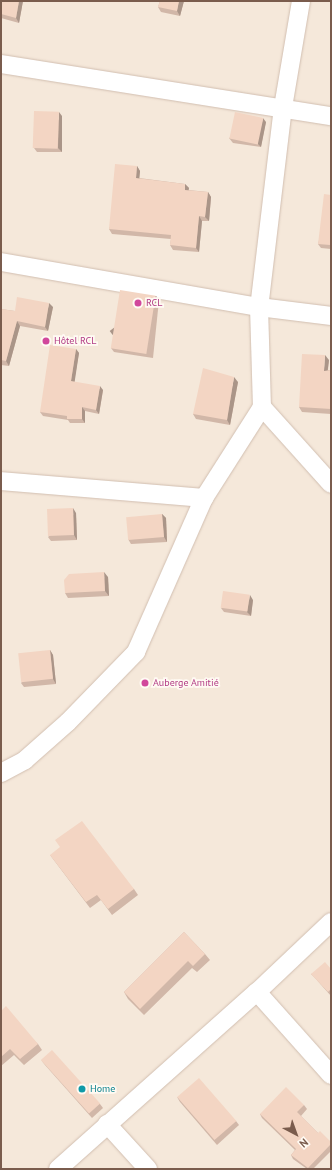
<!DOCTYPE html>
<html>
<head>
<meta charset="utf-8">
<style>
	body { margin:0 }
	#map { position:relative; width:332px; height:1170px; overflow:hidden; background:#fdf6ec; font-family:"PT Sans",sans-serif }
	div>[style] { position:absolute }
	.residential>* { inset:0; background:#f5e8da; transform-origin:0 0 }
	.roads { filter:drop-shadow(0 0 1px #d1beb0) drop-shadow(0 0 1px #d1beb0) }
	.street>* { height:18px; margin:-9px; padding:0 9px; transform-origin:9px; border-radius:9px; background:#fff }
	.wall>* { inset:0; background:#d1b7a8 }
	.shaded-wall>* { inset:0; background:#aa9588; transform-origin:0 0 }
	.building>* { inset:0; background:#f3d5c3; transform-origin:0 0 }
	.dots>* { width:11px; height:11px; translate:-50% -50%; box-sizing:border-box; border:2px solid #fffaf3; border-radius:50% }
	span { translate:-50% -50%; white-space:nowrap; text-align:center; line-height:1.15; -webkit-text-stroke:3.5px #fffaf3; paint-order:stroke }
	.hotel-label { font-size:10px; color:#b23c85 }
	.left { translate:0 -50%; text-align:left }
	.culture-label { font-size:10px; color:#0d838f }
	.frame { position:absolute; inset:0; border:2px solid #7a5c4d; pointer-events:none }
	.north { position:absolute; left:276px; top:1114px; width:40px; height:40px; -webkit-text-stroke:3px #fffaf3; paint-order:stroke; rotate:139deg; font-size:11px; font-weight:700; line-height:16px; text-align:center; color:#7a5c4d }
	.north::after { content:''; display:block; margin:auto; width:14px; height:18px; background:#7a5c4d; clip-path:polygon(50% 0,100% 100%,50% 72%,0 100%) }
</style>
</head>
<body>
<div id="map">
	<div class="residential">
		<div style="left:1px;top:1px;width:330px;height:1168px"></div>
	</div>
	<div class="roads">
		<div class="street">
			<div style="left:301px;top:1px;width:108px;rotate:99.6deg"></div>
			<div style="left:283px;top:107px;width:201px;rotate:96.8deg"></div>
			<div style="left:259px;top:307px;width:100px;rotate:88.3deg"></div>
			<div style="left:262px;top:407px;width:103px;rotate:48.1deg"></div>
			<div style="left:1px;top:64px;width:334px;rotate:9deg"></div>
			<div style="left:1px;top:262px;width:262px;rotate:9.9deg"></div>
			<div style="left:259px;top:307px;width:73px;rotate:7.1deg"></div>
			<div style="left:1px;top:481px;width:204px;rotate:4.8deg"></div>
			<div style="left:1px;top:773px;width:27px;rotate:-28deg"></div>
			<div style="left:25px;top:760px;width:57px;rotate:-41.5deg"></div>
			<div style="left:68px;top:722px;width:98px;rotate:-45.8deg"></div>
			<div style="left:136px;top:652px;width:168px;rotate:-66.2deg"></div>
			<div style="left:204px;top:498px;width:108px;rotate:-57.5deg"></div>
			<div style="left:257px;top:992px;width:111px;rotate:48.3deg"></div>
			<div style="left:107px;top:1124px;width:61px;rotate:47.7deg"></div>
			<div style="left:58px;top:1169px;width:266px;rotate:-41.7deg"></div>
			<div style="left:257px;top:992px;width:102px;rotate:-43.4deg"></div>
		</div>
	</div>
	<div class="wall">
		<div style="clip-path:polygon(1px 1px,23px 1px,19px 23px,1px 18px)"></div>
		<div style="clip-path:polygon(160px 1px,184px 1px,180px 16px,161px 12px,158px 7px)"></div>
		<div style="clip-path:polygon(62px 116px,62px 152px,37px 152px,34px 148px)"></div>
		<div style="clip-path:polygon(266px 122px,261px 147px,233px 143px,229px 138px)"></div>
		<div style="clip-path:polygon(137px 166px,140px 171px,139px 178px,185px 184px,189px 188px,188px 190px,208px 192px,211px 197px,209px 221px,202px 221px,199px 252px,173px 250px,170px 245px,171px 239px,112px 234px,109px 229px)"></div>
		<div style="clip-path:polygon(331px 195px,331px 249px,321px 248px,318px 244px)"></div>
		<div style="clip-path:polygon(156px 296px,159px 300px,153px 358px,114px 352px,111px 348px)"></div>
		<div style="clip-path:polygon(53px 307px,48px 331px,20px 326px,9px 366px,1px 365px,1px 309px,15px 311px)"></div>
		<div style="clip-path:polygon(76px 349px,79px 353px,74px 382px,103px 390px,99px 414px,85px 411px,85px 423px,70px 423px,68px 420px,43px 416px,40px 412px)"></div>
		<div style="clip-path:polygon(329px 360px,328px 370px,331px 370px,331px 414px,302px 412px,299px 407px)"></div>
		<div style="clip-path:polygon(238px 382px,230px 425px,196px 419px,193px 414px)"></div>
		<div style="clip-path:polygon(76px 513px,77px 540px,51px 541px,48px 537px)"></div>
		<div style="clip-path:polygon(162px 514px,166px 518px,167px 542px,131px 544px,128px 539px)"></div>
		<div style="clip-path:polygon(108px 577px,109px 596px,68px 598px,65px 593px)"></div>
		<div style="clip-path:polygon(253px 600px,251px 616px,224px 612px,221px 608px)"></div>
		<div style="clip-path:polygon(50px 650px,53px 655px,56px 684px,24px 687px,21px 683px)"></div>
		<div style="clip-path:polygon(50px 855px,134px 889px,138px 895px,112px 915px,101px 900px,90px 908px)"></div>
		<div style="clip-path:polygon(184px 932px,205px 954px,210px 960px,197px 972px,192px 968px,144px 1015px,128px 999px,124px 992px)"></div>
		<div style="clip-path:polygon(331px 969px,331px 996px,315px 978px,311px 974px)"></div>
		<div style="clip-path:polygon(1px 1011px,38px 1044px,42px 1050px,24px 1065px,14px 1055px,1px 1066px)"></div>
		<div style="clip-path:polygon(41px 1060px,100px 1104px,103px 1108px,92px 1118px,45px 1065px)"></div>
		<div style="clip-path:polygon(177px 1097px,236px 1121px,239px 1125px,217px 1145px,180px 1102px)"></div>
		<div style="clip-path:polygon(304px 1105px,307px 1109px,301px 1116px,318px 1133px,331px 1142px,331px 1151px,313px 1169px,307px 1169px,293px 1159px,291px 1155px,295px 1150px,262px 1118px,260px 1114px)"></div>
	</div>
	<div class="shaded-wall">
		<div style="clip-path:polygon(19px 1px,23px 1px,19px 23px,16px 18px)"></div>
		<div style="clip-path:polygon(179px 1px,184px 1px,180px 16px,177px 11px)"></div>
		<div style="clip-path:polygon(59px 112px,62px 116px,62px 152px,58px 148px)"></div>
		<div style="clip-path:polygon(263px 118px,266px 122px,261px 147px,257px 143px)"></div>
		<div style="clip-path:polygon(137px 166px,140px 171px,139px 182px,136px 178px)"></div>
		<div style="clip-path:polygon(185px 184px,189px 188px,188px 194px,185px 190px)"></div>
		<div style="clip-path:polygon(208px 192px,211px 197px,209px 221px,205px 217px)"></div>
		<div style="clip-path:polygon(199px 216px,202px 221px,199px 252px,196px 248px)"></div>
		<div style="left:156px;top:296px;width:5px;height:58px;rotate:53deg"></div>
		<div style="clip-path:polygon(49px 303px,53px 307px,48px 331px,45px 327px)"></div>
		<div style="clip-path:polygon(17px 321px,20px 326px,9px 366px,6px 361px)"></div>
		<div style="clip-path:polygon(76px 349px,79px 353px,74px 386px,71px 381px)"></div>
		<div style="clip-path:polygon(325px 355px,329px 360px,327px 375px,324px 371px)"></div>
		<div style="clip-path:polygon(234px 377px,238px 382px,230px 425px,227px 420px)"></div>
		<div style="clip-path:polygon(100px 386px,103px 390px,99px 414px,96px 410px)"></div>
		<div style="clip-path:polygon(82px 407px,85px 411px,85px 423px,82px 419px)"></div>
		<div style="clip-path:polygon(73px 508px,76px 513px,77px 540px,74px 535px)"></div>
		<div style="clip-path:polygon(162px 514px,166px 518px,167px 542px,164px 537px)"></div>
		<div style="clip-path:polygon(104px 572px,108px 577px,109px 596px,105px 591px)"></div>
		<div style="clip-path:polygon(250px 595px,253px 600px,251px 616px,247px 612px)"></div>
		<div style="clip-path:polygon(50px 650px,53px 655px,56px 684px,53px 679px)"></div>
	</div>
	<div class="building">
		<div style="clip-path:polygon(1px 1px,19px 1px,16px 18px,1px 14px)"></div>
		<div style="clip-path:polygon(160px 1px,179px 1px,177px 11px,158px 7px)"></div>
		<div style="left:34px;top:111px;width:25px;height:37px;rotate:2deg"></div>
		<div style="left:235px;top:112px;width:29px;height:27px;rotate:12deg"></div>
		<div style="clip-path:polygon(115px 164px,137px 166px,136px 178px,185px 184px,185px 190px,208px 192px,205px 217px,199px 216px,196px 248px,170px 245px,171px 235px,109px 229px)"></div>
		<div style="clip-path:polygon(324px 194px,331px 195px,331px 241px,330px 245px,318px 244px)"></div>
		<div style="left:120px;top:290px;width:36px;height:59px;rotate:9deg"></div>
		<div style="clip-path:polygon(17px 297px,49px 303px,45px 327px,17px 321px,6px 361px,1px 360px,1px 309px,15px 311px)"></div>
		<div style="clip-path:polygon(50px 345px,76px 349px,71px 381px,100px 386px,96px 410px,82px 407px,82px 419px,67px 419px,67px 416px,40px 412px)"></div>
		<div style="clip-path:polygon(302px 354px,325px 355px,324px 371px,331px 370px,331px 409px,299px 407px)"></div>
		<div style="clip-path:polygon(203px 368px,234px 377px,227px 420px,193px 414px)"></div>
		<div style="left:73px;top:508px;width:27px;height:26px;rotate:88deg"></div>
		<div style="left:162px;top:514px;width:23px;height:36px;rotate:85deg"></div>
		<div style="clip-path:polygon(104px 572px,105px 591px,65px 593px,64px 580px,69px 574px)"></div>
		<div style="left:223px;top:591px;width:27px;height:17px;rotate:8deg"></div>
		<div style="left:50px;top:650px;width:29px;height:32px;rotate:84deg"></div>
		<div style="clip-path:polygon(82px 821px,134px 889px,108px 909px,97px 895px,86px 902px,50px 855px,60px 847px,55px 840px)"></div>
		<div style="clip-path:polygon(184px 932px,205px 954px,193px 966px,188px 961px,140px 1009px,124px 992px)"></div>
		<div style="clip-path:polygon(325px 962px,331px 969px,331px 989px,328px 992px,311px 974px)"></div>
		<div style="clip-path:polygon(6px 1006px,38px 1044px,20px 1059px,10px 1049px,1px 1057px,1px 1011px)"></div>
		<div style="left:52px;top:1050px;width:72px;height:15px;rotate:48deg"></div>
		<div style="left:199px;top:1078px;width:57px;height:29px;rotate:49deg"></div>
		<div style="clip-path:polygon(286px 1087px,304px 1105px,297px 1112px,318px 1133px,320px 1131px,331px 1142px,331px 1144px,308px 1168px,291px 1155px,296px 1149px,260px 1114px)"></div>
	</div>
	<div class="dots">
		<div style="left:138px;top:303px;background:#d1479c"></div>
		<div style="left:46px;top:341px;background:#d1479c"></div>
		<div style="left:145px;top:683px;background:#d1479c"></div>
		<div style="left:82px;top:1089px;background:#0f9aa8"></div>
	</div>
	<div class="hotel-label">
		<span class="left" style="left:146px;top:303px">RCL</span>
		<span class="left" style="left:54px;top:341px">Hôtel RCL</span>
		<span class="left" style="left:153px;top:683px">Auberge Amitié</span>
	</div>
	<div class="culture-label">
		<span class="left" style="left:90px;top:1089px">Home</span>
	</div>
	<div class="frame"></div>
	<div class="north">N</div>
</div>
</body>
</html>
